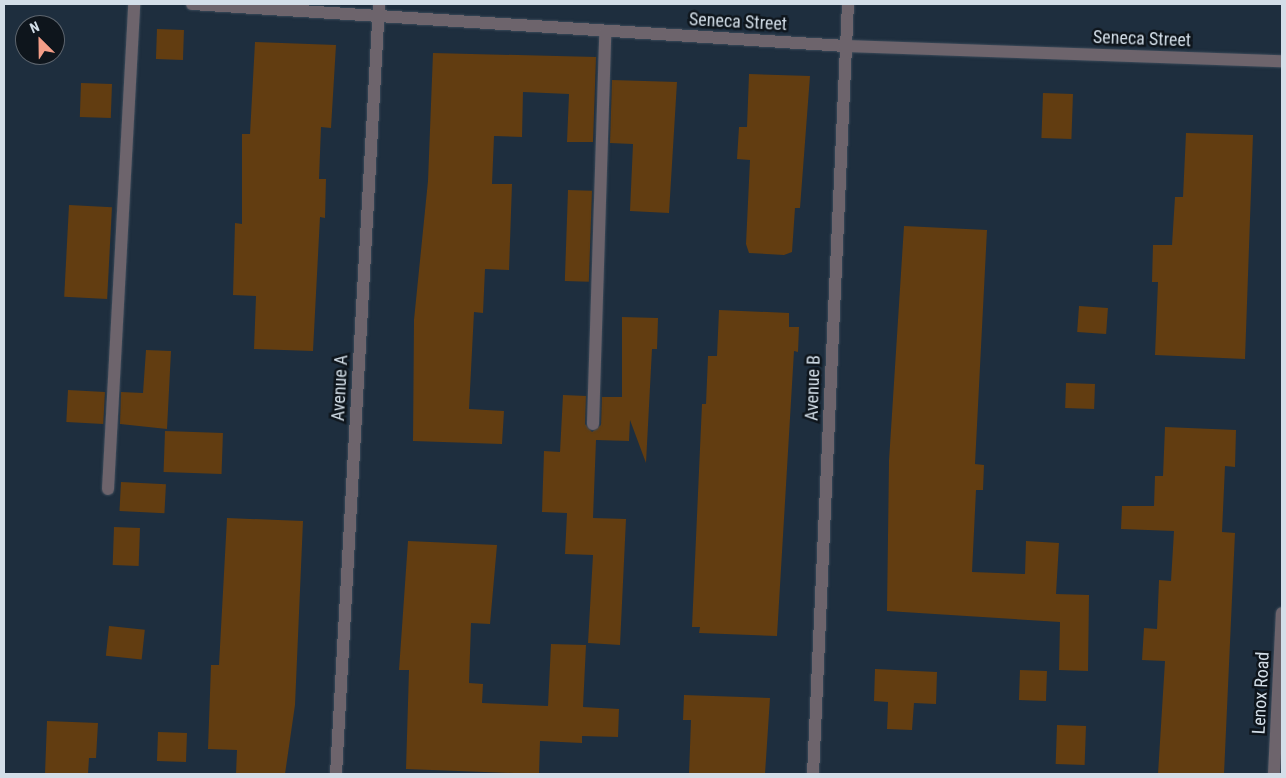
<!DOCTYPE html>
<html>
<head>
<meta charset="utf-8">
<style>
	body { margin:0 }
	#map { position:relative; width:1286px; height:778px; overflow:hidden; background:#1e2e3e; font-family:"Roboto Condensed",sans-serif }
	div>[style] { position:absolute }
	.building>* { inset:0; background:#623d11; transform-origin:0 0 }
	.roads { filter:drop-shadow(0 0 1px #3b4a59) drop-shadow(0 0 1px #3b4a59) }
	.minor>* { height:12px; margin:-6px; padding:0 6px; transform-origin:6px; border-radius:6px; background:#6d646c }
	span { translate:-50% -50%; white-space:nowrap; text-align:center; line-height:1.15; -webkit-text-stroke:5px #0e151c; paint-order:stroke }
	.street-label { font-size:18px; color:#d3dee8 }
	.frame { position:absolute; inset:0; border:5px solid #d3dee8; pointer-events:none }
	.north { position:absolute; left:15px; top:15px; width:50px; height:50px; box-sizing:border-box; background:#0e151c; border:1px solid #5d656e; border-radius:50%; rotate:337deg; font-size:14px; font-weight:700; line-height:20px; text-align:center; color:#d3dee8 }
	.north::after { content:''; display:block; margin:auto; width:18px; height:22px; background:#f49e88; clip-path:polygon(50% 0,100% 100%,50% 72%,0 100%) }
</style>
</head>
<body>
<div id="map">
	<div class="building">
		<div style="left:157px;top:29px;width:27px;height:30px;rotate:2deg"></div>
		<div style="clip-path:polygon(255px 42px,336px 45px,331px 128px,321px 127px,319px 179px,326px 179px,325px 218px,320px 217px,313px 351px,254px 349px,256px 296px,233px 295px,235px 223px,242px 224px,242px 134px,250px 134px)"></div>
		<div style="clip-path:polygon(433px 53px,596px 57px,593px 142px,567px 142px,569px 94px,523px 92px,522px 137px,494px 136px,492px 184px,512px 184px,509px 270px,485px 269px,483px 313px,474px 312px,469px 409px,504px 411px,502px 444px,413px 441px,414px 320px,428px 181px)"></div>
		<div style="clip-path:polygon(749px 74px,810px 76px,800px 208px,795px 208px,792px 252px,784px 255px,749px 253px,746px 244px,750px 160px,737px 159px,739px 127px,747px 127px)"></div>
		<div style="clip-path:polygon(612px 80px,677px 82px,669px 213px,630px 211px,633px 144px,610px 143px)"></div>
		<div style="left:81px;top:83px;width:31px;height:34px;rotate:2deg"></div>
		<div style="left:1043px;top:93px;width:30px;height:45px;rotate:2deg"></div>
		<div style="clip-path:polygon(1186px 133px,1253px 135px,1245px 359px,1155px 355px,1158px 282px,1152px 282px,1153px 245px,1172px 245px,1175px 197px,1183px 197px)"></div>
		<div style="left:568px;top:190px;width:24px;height:91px;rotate:2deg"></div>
		<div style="left:69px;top:205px;width:43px;height:92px;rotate:3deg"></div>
		<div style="clip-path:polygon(904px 226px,987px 230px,975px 464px,984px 465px,983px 490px,976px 490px,972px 572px,1025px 574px,1026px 541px,1059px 543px,1056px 594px,1089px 595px,1088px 671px,1059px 670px,1060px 622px,887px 611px,889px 461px)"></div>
		<div style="left:1079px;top:306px;width:29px;height:26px;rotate:4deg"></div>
		<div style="clip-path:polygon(719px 310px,789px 313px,789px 327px,799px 327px,798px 352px,794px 351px,777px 636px,699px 633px,700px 627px,692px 627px,702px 404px,706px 404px,708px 356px,717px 356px)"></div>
		<div style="clip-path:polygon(622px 317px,658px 318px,657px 349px,652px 349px,646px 463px,630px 420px,629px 441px,596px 440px,593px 518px,626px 519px,620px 645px,588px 643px,593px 555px,565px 554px,567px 513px,542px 512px,544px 451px,560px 452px,563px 395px,586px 396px,585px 424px,592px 432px,601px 425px,602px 397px,622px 397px)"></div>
		<div style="clip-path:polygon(146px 350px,171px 351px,167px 429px,120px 424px,121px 392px,143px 393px)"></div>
		<div style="left:1066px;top:383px;width:29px;height:25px;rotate:2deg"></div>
		<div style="left:68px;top:390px;width:37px;height:32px;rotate:3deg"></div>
		<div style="clip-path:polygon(1165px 427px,1236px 430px,1235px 467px,1225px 466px,1222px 532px,1235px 533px,1224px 774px,1158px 774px,1165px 661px,1142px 660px,1144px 628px,1157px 629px,1159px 580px,1171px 581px,1174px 531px,1121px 529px,1122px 506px,1154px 506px,1155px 476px,1163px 476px)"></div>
		<div style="left:165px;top:431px;width:58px;height:41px;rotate:2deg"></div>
		<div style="left:121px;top:482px;width:45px;height:29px;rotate:3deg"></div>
		<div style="clip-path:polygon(227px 518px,303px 521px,295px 705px,285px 774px,236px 774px,237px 750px,208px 749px,211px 665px,219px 665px)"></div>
		<div style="left:114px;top:527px;width:26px;height:38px;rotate:2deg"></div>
		<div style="clip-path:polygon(408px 541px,497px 545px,490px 624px,471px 623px,469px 683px,483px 684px,482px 703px,548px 706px,551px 644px,586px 645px,583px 707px,619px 709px,618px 737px,582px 736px,582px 743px,540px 741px,539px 774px,406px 769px,409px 670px,399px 670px)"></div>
		<div style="left:109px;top:626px;width:36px;height:30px;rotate:6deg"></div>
		<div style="clip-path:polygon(875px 669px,937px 672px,936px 704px,914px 703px,912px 730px,887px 729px,888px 702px,874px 701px)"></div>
		<div style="left:1020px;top:670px;width:27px;height:30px;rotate:2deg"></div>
		<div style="clip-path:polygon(684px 695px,770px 698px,765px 774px,689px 774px,691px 720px,683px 720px)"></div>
		<div style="clip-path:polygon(47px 721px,98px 723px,96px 758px,89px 758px,88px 774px,45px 774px)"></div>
		<div style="left:1057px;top:725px;width:29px;height:39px;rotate:2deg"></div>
		<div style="left:158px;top:732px;width:29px;height:29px;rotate:2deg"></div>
	</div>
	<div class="roads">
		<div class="minor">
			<div style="left:192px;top:4px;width:654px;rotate:3.68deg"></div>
			<div style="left:845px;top:46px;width:437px;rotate:2deg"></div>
			<div style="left:593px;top:424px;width:392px;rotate:-88.2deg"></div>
			<div style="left:108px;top:489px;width:486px;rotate:-86.9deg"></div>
			<div style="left:336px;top:774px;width:771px;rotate:-86.8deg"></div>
			<div style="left:813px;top:774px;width:771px;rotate:-87.4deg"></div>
			<div style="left:1274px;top:774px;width:161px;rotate:-87.2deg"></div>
		</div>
	</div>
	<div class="street-label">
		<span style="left:738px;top:22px;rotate:3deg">Seneca Street</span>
		<span style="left:1142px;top:39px;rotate:2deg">Seneca Street</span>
		<span style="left:340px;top:388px;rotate:-87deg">Avenue A</span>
		<span style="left:813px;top:388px;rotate:-88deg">Avenue B</span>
		<span style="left:1261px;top:693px;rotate:-87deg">Lenox Road</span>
	</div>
	<div class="frame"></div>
	<div class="north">N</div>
</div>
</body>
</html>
